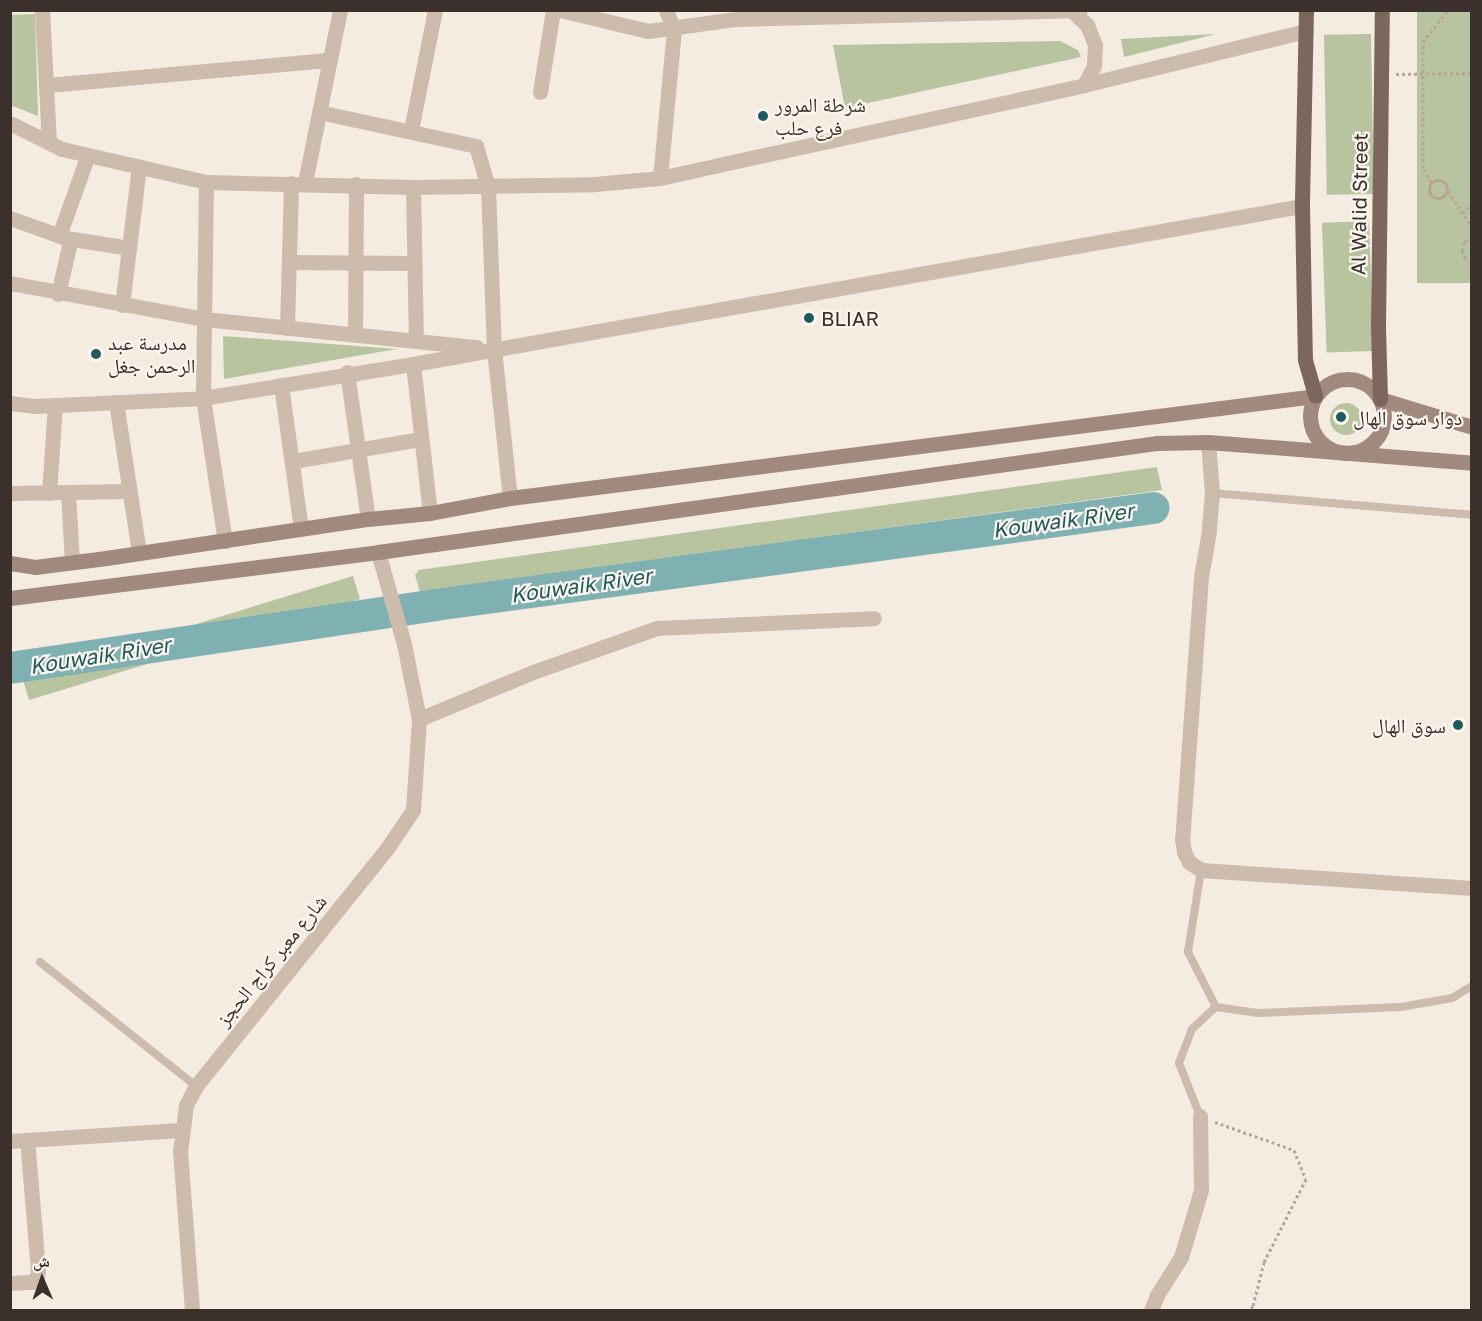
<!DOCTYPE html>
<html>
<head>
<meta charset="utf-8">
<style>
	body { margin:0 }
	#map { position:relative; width:1482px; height:1321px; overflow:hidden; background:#f4ebe1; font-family:"Golos Text","Noto Naskh Arabic",sans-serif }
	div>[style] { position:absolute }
	.green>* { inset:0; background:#b8c4a0; transform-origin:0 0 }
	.round { border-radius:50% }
	.river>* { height:32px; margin:-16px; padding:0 16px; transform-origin:16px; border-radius:16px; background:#7fb0b2 }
	.path>* { height:3px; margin-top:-1.5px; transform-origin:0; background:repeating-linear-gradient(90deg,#b9a596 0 3px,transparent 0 6px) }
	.path>.ring { margin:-1.5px; padding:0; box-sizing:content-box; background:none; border:3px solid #b9a596; border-radius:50% }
	.service>* { height:8px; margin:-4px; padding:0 4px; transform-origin:4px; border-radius:4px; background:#cdbbac }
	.minor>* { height:15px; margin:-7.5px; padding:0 7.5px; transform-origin:7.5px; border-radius:7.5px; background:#cdbbac }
	.tertiary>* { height:15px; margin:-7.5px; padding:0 7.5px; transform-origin:7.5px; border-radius:7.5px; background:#cdbbac }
	.secondary>* { height:15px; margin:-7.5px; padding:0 7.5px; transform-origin:7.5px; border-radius:7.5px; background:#a18a7d }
	.secondary>.ring { margin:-7.5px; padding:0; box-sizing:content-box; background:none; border:15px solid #a18a7d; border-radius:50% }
	.primary>* { height:15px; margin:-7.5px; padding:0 7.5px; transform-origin:7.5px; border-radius:7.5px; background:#7d675c }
	.dots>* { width:16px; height:16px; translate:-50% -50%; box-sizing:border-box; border:3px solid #fbf5ee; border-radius:50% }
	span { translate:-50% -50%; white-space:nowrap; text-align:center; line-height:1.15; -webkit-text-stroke:4.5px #fbf5ee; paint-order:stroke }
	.poi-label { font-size:20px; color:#3b302b }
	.left { translate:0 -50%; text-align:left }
	.right { translate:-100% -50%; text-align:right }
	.street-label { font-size:20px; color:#3b302b }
	.water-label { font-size:21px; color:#1f5a5e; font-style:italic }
	.frame { position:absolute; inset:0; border:12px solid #3b302b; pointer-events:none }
	.north { position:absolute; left:12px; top:1249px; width:60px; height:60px; -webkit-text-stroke:4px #fbf5ee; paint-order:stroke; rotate:358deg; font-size:16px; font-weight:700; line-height:24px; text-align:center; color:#3b302b }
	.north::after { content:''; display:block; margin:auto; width:21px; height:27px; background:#3b302b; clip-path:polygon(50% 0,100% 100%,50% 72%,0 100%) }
</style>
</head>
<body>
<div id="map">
	<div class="green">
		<div style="left:1417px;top:11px;width:54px;height:272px"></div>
		<div style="clip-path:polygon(35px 14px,38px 116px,10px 105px,11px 15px)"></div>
		<div style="clip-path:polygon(1216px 34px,1124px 57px,1121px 39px)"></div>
		<div style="left:1371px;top:34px;width:160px;height:47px;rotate:89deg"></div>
		<div style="clip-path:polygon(1060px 41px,1078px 50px,1081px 57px,845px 108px,833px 45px)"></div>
		<div style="left:1369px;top:221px;width:130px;height:47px;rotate:88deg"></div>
		<div style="clip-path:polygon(223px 336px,397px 349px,224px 379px)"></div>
		<div class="round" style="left:1330px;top:403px;width:32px;height:32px"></div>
		<div style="clip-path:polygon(1157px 467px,1162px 490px,420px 592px,415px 575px,419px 570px)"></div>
		<div style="left:353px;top:576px;width:24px;height:346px;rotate:73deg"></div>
	</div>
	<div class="river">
		<div style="left:10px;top:668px;width:430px;rotate:-8.4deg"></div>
		<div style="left:435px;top:605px;width:725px;rotate:-7.69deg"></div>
	</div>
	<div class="path">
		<div style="left:1396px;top:74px;width:76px;rotate:-0.8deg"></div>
		<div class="ring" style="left:1429px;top:180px;width:15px;height:15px"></div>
		<div style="left:1431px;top:182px;width:16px;rotate:-120deg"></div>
		<div style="left:1423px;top:168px;width:126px;rotate:-90deg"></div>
		<div style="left:1423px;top:42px;width:41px;rotate:-52deg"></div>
		<div style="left:1448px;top:191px;width:43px;rotate:56.3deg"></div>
		<div style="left:1463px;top:214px;width:16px;rotate:-55deg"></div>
		<div style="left:1472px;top:236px;width:10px;rotate:143deg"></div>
		<div style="left:1464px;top:242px;width:8px;rotate:104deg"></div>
		<div style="left:1462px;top:250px;width:9px;rotate:69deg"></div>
		<div style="left:1465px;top:258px;width:9px;rotate:36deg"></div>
		<div style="left:1215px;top:1122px;width:84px;rotate:19.5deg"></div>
		<div style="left:1294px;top:1150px;width:31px;rotate:68deg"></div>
		<div style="left:1306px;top:1179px;width:93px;rotate:116.8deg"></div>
		<div style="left:1264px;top:1262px;width:45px;rotate:104deg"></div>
		<div style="left:1253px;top:1306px;width:6px;rotate:135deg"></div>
	</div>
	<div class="service">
		<div style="left:1212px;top:493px;width:261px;rotate:4.8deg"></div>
		<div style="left:40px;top:962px;width:199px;rotate:38.5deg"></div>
		<div style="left:1216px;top:1007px;width:42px;rotate:8.1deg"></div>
		<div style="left:1258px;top:1013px;width:143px;rotate:-2.4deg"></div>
		<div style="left:1401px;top:1007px;width:52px;rotate:-10deg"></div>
		<div style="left:1452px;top:998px;width:23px;rotate:-31deg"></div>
		<div style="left:1200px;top:1116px;width:57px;rotate:-111.6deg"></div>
		<div style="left:1179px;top:1063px;width:36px;rotate:-69deg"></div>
		<div style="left:1192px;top:1029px;width:33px;rotate:-43deg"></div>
		<div style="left:1216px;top:1007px;width:62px;rotate:-117deg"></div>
		<div style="left:1188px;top:952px;width:83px;rotate:-81deg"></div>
	</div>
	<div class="minor">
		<div style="left:42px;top:10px;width:132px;rotate:87deg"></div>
		<div style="left:560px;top:10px;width:90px;rotate:13.4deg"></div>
		<div style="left:648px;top:31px;width:89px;rotate:-7.8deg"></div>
		<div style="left:736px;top:19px;width:344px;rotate:-1.5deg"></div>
		<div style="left:1072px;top:11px;width:21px;rotate:43deg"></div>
		<div style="left:1087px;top:25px;width:22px;rotate:68deg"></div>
		<div style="left:1095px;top:45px;width:21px;rotate:93deg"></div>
		<div style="left:1094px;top:66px;width:21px;rotate:118deg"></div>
		<div style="left:48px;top:85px;width:283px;rotate:-5.1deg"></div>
		<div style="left:540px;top:92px;width:83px;rotate:-81deg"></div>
		<div style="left:319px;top:112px;width:161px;rotate:12.2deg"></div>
		<div style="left:476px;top:146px;width:43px;rotate:73.7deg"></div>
		<div style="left:488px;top:187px;width:162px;rotate:87.9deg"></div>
		<div style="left:494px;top:349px;width:150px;rotate:83.9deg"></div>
		<div style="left:10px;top:123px;width:58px;rotate:26.6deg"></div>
		<div style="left:62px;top:149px;width:148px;rotate:12.9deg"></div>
		<div style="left:206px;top:182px;width:207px;rotate:1.4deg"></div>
		<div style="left:413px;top:187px;width:182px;rotate:-0.9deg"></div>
		<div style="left:595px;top:184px;width:65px;rotate:-5.3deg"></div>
		<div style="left:660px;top:178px;width:88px;rotate:-12.5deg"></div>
		<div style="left:746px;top:159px;width:346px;rotate:-12.3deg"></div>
		<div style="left:1084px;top:85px;width:228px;rotate:-13.7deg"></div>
		<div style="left:411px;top:130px;width:122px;rotate:-78.7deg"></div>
		<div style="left:660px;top:178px;width:149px;rotate:-84.6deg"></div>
		<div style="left:674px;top:30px;width:22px;rotate:-112deg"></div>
		<div style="left:206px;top:182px;width:216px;rotate:90.8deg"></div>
		<div style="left:203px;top:398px;width:145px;rotate:81.3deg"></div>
		<div style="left:305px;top:182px;width:176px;rotate:-78.5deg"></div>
		<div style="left:413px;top:187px;width:154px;rotate:88.9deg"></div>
		<div style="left:10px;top:218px;width:59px;rotate:19.7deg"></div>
		<div style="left:66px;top:238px;width:64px;rotate:9deg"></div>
		<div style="left:289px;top:262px;width:125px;rotate:0.5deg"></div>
		<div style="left:10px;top:283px;width:197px;rotate:10.5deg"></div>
		<div style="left:204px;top:319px;width:274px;rotate:5.9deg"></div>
		<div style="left:58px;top:294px;width:53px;rotate:-77deg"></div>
		<div style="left:70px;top:242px;width:13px;rotate:-138deg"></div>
		<div style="left:60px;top:233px;width:83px;rotate:-70.3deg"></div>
		<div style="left:122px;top:305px;width:139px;rotate:-83deg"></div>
		<div style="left:287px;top:328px;width:145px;rotate:-88.4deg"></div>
		<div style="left:355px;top:334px;width:150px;rotate:-89.6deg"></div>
		<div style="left:413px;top:364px;width:150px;rotate:83.5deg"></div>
		<div style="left:347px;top:372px;width:148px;rotate:81.9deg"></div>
		<div style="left:281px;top:385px;width:145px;rotate:82.1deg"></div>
		<div style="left:116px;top:402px;width:153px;rotate:81.3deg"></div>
		<div style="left:10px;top:403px;width:26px;rotate:7deg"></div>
		<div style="left:36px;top:406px;width:167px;rotate:-2.7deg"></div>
		<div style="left:203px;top:398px;width:213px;rotate:-9.2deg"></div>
		<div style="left:413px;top:364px;width:903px;rotate:-10.08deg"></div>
		<div style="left:1208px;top:442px;width:51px;rotate:85.5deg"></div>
		<div style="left:1212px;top:493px;width:38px;rotate:95deg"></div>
		<div style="left:1209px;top:531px;width:47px;rotate:99.9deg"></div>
		<div style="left:1201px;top:577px;width:263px;rotate:94.1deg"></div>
		<div style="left:1182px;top:839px;width:13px;rotate:81deg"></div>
		<div style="left:1184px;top:852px;width:11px;rotate:63deg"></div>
		<div style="left:1189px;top:862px;width:14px;rotate:34deg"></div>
		<div style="left:1201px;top:870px;width:272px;rotate:3.8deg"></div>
		<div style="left:293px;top:461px;width:130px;rotate:-9.8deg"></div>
		<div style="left:10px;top:493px;width:119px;rotate:-1deg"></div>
		<div style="left:49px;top:493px;width:88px;rotate:-86.1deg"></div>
		<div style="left:68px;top:493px;width:69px;rotate:86.7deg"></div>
		<div style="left:419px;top:719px;width:123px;rotate:-22.4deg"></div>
		<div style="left:533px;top:672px;width:132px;rotate:-19.5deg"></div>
		<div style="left:657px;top:628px;width:217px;rotate:-2.6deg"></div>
		<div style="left:10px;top:1141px;width:171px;rotate:-3.7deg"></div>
		<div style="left:10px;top:1283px;width:22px;rotate:-3deg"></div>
		<div style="left:32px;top:1282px;width:7px;rotate:-45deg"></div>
		<div style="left:37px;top:1277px;width:7px;rotate:-82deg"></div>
		<div style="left:38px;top:1270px;width:130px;rotate:-94.8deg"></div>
		<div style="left:192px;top:1310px;width:158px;rotate:-94.3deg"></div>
		<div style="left:180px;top:1152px;width:47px;rotate:-82.7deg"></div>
		<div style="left:186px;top:1105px;width:21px;rotate:-62deg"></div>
		<div style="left:196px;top:1086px;width:307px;rotate:-51.2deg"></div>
		<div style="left:388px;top:847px;width:45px;rotate:-56deg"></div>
		<div style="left:413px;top:810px;width:91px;rotate:-86.2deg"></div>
		<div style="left:419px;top:719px;width:76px;rotate:-101.3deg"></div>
		<div style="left:1151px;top:1310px;width:16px;rotate:-68deg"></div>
		<div style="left:1157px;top:1295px;width:45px;rotate:-57.7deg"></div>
		<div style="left:1181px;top:1257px;width:70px;rotate:-73.4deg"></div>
		<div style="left:1201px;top:1190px;width:74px;rotate:-90.8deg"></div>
	</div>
	<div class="tertiary">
		<div style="left:378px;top:552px;width:96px;rotate:74.2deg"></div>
	</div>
	<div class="secondary">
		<div class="ring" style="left:1310px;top:379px;width:59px;height:59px"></div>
		<div style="left:1380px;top:399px;width:96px;rotate:16.9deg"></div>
		<div style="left:10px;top:563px;width:25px;rotate:9deg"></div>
		<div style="left:35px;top:567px;width:72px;rotate:-7.2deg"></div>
		<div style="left:106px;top:558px;width:265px;rotate:-8.5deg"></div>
		<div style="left:368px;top:519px;width:62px;rotate:-5.5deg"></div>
		<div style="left:430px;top:513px;width:81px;rotate:-10.6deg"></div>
		<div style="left:510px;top:498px;width:811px;rotate:-7.22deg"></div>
		<div style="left:10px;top:598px;width:371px;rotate:-7.1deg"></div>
		<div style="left:378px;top:552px;width:787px;rotate:-7.97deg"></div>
		<div style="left:1157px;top:443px;width:51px;rotate:-1.1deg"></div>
		<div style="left:1208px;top:442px;width:265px;rotate:4.5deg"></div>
	</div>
	<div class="primary">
		<div style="left:1306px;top:10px;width:196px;rotate:91.2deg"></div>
		<div style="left:1302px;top:206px;width:154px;rotate:88.9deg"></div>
		<div style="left:1305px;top:360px;width:37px;rotate:74deg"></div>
		<div style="left:1380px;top:399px;width:73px;rotate:-91.6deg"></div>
		<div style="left:1378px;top:326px;width:316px;rotate:-89.3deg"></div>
	</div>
	<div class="dots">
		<div style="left:763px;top:116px;background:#1f5a5e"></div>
		<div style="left:809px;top:318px;background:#1f5a5e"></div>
		<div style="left:96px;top:354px;background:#1f5a5e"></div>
		<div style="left:1341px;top:417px;background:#1f5a5e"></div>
		<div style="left:1458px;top:725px;background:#1f5a5e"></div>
	</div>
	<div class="poi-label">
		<span class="left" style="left:775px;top:116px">شرطة المرور<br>فرع حلب</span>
		<span class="left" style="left:821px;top:318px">BLIAR</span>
		<span class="left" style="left:108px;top:354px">مدرسة عبد<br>الرحمن جغل</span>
		<span class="left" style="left:1353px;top:417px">دوار سوق الهال</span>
		<span class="right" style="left:1446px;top:725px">سوق الهال</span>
	</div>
	<div class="street-label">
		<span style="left:1359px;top:204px;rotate:-89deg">Al Walid Street</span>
		<span style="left:271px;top:960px;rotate:-51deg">شارع معبر كراج الحجز</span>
	</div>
	<div class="water-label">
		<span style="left:1063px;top:520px;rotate:-8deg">Kouwaik River</span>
		<span style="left:581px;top:585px;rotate:-8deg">Kouwaik River</span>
		<span style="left:100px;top:655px;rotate:-9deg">Kouwaik River</span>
	</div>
	<div class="frame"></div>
	<div class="north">ش</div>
</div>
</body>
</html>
